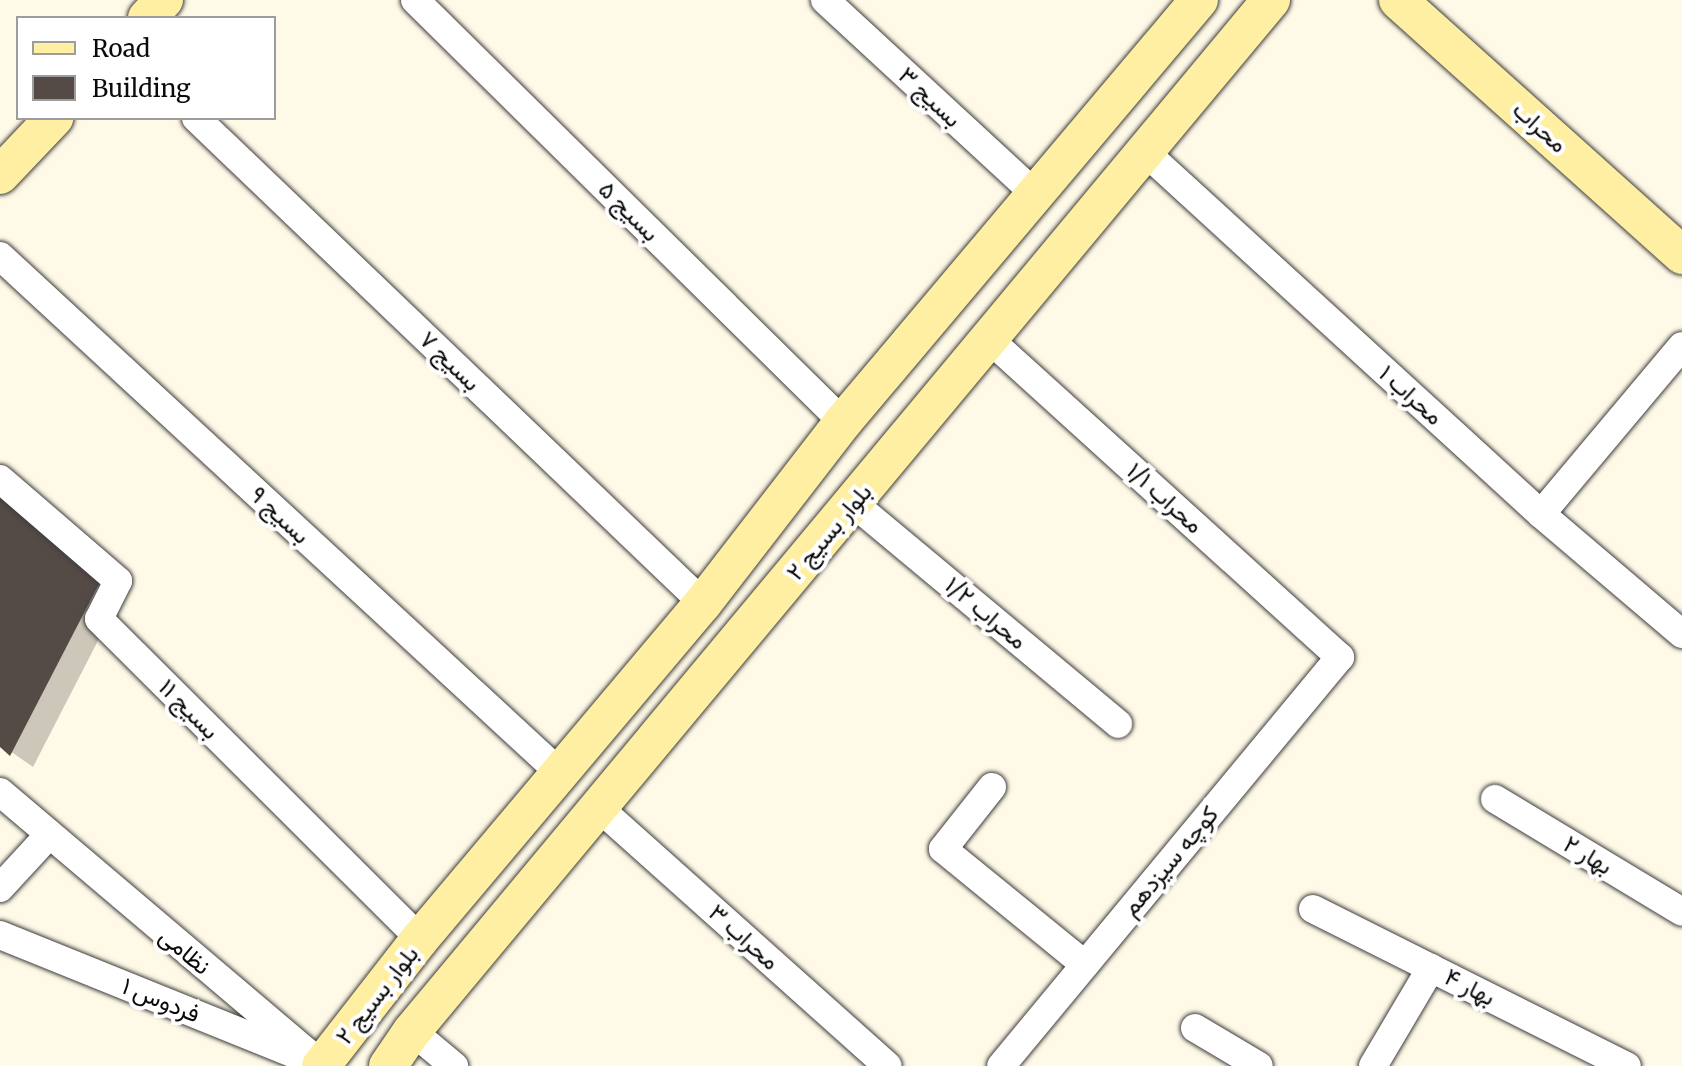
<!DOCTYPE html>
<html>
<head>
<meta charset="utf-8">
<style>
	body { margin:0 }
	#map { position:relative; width:1682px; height:1066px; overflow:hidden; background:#fff9e7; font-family:Merriweather,Vazirmatn,serif }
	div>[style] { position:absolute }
	.shadow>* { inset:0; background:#0003 }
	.building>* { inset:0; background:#544a46 }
	.roads { filter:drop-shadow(0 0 2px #3d3d3d) drop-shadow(0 0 2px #3d3d3d) }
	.street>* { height:28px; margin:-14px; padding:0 14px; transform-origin:14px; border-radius:14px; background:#fff }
	.secondary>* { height:38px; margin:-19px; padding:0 19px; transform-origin:19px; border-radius:19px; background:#ffefa2 }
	span { translate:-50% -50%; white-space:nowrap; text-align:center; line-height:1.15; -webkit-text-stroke:8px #fff; paint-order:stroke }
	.street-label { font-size:24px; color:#0a0a0a }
	.legend { position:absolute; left:16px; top:16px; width:260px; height:104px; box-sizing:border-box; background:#fff; border:2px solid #9d9d9d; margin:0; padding:10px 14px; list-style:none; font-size:24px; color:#0a0a0a }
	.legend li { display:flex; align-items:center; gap:16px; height:40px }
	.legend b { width:40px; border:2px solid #9d9d9d }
</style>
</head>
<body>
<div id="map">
	<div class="shadow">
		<div style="clip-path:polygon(0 490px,121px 596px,33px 767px,0 744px)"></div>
	</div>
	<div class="building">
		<div style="clip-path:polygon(0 495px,100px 582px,10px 756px,0 747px)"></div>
	</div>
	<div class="roads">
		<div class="street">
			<div style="left:415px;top:0;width:601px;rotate:44.6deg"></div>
			<div style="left:825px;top:0;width:286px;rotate:42.7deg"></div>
			<div style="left:196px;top:118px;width:702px;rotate:43.73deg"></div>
			<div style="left:1144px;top:151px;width:538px;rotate:42.44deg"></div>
			<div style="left:1541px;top:514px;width:185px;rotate:40.4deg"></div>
			<div style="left:0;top:256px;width:764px;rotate:42.72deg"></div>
			<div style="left:989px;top:339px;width:474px;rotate:42.2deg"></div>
			<div style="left:1340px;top:657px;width:531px;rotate:129.65deg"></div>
			<div style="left:0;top:479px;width:156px;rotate:40.8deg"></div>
			<div style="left:118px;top:581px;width:42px;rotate:116.6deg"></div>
			<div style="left:99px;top:619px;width:453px;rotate:44.9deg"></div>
			<div style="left:853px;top:503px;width:345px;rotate:39.8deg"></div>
			<div style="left:1541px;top:514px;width:219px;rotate:-50deg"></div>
			<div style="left:992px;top:787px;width:79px;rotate:128.3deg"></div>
			<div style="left:943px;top:849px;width:183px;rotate:39.2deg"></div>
			<div style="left:0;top:792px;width:422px;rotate:40.3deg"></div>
			<div style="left:1495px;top:799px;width:218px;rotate:31.1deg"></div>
			<div style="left:599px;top:808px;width:387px;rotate:41.8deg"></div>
			<div style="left:0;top:888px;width:71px;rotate:-47.3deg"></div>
			<div style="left:1313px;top:909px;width:351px;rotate:26.6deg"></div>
			<div style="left:0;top:935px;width:323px;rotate:22deg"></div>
			<div style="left:1195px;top:1028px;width:74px;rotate:30.7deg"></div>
			<div style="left:412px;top:1031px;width:55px;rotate:39.8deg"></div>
			<div style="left:1373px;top:1066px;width:114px;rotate:-59.4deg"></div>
		</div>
		<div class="secondary">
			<div style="left:1398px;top:0;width:382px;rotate:41.9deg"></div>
			<div style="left:147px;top:18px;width:25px;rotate:-47deg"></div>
			<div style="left:0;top:175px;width:79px;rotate:-46.5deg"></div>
			<div style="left:321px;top:1066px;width:161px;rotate:-52.1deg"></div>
			<div style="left:420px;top:939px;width:439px;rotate:-49.9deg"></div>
			<div style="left:703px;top:603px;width:229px;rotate:-52.3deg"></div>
			<div style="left:843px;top:422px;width:552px;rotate:-49.85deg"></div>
			<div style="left:388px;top:1066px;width:42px;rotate:-55.6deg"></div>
			<div style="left:412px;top:1031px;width:1342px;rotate:-50.2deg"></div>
		</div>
	</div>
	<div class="street-label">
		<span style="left:930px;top:97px;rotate:43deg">۳ بسیج</span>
		<span style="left:1540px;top:127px;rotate:42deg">محراب</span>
		<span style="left:629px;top:211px;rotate:45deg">۵ بسیج</span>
		<span style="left:450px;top:361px;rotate:44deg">۷ بسیج</span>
		<span style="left:1411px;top:395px;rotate:42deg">محراب ۱</span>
		<span style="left:1165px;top:498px;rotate:42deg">محراب ۱/۱</span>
		<span style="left:280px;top:515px;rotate:43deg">۹ بسیج</span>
		<span style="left:829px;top:532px;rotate:-50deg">بلوار بسیج ۲</span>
		<span style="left:986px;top:613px;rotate:40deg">محراب ۱/۲</span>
		<span style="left:189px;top:709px;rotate:45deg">۱۱ بسیج</span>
		<span style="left:1588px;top:855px;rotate:31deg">بهار ۲</span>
		<span style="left:1170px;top:861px;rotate:-50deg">کوچه سیزدهم</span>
		<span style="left:744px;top:937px;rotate:42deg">محراب ۳</span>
		<span style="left:185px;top:951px;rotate:40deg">نظامی</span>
		<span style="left:1470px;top:987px;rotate:27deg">بهار ۴</span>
		<span style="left:377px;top:995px;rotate:-52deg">بلوار بسیج ۲</span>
		<span style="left:161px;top:1000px;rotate:22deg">فردوس ۱</span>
	</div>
	<ul class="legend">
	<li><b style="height:10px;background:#ffefa2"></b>Road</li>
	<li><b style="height:22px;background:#544a46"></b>Building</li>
	</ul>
</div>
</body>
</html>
